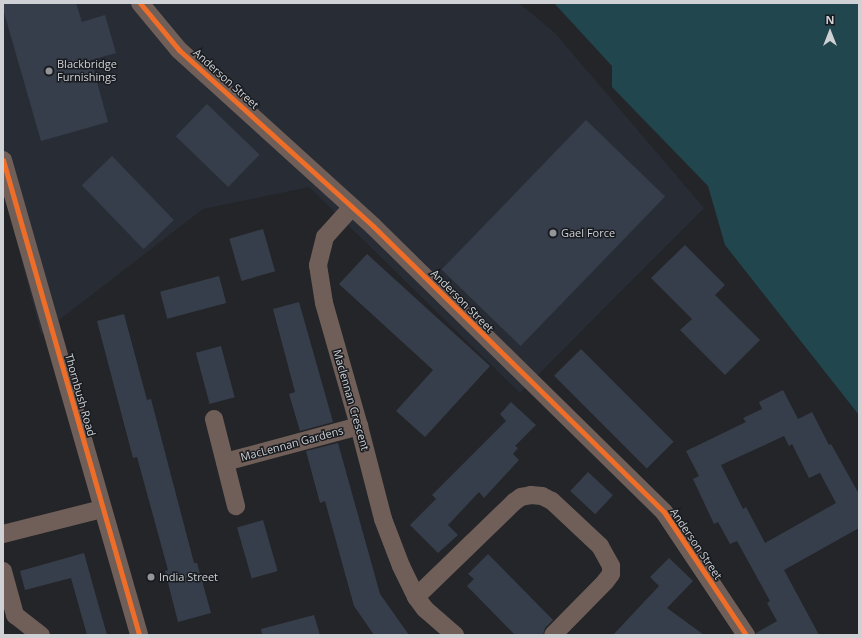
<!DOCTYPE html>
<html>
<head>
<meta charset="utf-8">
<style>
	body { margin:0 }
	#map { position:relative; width:862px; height:638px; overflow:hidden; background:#232528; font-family:"Open Sans",sans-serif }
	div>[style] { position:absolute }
	.built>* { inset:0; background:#282c35 }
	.water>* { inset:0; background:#21464e }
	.building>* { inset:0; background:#373e4b; transform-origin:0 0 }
	.street>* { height:18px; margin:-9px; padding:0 9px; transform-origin:9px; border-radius:9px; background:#705f58 }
	.cycleway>* { height:5px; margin:-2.5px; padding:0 2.5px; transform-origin:2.5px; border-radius:2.5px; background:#ee6e29 }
	.dots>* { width:11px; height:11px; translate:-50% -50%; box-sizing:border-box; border:2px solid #181b20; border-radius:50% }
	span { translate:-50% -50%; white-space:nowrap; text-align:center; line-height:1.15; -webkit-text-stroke:3px #181b20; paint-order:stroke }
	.poi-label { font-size:11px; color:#cfd1d4 }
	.left { translate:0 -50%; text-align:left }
	.street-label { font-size:11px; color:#cfd1d4 }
	.frame { position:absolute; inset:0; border:4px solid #cfd1d4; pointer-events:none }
	.north { position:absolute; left:810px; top:12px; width:40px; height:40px; -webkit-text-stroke:3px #181b20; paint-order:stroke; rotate:0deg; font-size:11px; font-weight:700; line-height:16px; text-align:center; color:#cfd1d4 }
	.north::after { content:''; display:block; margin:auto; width:14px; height:18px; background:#cfd1d4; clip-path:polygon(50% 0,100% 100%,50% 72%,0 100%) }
</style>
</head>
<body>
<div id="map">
	<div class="built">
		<div style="clip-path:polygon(3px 3px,519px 3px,555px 33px,704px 208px,520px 393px,309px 187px,203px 209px,41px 334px,3px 190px)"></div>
	</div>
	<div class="water">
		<div style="clip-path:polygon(554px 3px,859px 3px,859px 415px,725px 245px,708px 186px,612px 87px,612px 66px)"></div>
	</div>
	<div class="building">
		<div style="clip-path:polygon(3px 3px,76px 3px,82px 22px,105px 15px,116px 53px,91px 60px,108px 122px,41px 141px,3px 9px)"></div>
		<div style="left:207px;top:104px;width:73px;height:45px;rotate:44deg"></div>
		<div style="left:586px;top:120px;width:110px;height:208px;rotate:44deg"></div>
		<div style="left:112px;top:156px;width:89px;height:42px;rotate:46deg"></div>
		<div style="left:263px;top:229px;width:44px;height:35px;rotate:74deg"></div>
		<div style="clip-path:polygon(685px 245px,725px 285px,715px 295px,760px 340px,725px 375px,680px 330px,692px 319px,651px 278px)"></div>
		<div style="clip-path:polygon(367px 254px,490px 366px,425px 437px,396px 411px,433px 370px,339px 284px)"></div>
		<div style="left:219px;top:276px;width:28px;height:61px;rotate:75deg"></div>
		<div style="clip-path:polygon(299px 302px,333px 422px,300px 431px,289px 394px,295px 392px,273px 309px)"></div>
		<div style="clip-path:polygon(124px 314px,147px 400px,151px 399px,194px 563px,197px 563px,211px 613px,178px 622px,165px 571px,168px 570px,137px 457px,133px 458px,97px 321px)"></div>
		<div style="left:221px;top:346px;width:53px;height:26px;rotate:75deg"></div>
		<div style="left:581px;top:349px;width:131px;height:38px;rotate:45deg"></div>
		<div style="clip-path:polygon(evenodd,783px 390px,798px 419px,812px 412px,829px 445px,831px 444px,859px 494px,859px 528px,784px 570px,819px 635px,756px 635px,756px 633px,777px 621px,767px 603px,770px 601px,737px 541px,730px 544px,718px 522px,714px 524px,693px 479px,699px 476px,686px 451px,746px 422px,743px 418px,762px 409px,759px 402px,783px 390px,784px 436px,789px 446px,792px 444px,809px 478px,820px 473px,836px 503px,765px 543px,746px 507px,743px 509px,721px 465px,784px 436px)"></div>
		<div style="clip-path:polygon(511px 402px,536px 425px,515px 446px,518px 448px,513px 454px,519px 460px,484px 498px,479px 492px,448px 525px,458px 535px,438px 553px,410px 525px,436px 499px,432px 495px,506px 421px,500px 414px)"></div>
		<div style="clip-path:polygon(338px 443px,380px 594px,409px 635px,374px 635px,354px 606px,325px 501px,320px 503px,306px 451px)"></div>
		<div style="left:588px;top:472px;width:34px;height:26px;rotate:43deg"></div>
		<div style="left:263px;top:520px;width:53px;height:27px;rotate:74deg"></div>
		<div style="clip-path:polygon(84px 553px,94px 589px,107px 635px,87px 635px,71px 578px,25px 590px,20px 571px)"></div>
		<div style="clip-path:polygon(488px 554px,553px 620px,545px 628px,543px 635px,515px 635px,467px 586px,474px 579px,468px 574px)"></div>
		<div style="clip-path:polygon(669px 558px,693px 581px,667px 608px,704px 635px,613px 635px,659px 586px,650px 577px)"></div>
		<div style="clip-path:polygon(314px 615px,320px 635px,262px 635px,261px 629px)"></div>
	</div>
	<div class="street">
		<div style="left:140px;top:3px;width:61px;rotate:50.3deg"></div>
		<div style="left:179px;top:50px;width:262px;rotate:42.2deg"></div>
		<div style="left:373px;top:226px;width:408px;rotate:44.5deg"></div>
		<div style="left:664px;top:512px;width:148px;rotate:56.3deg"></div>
		<div style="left:3px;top:160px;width:494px;rotate:74deg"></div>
		<div style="left:352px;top:207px;width:40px;rotate:132deg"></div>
		<div style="left:325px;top:237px;width:29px;rotate:104deg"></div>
		<div style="left:318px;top:265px;width:38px;rotate:81deg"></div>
		<div style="left:324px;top:303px;width:128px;rotate:74.1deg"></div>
		<div style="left:359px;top:426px;width:96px;rotate:75.5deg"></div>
		<div style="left:383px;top:519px;width:50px;rotate:69deg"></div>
		<div style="left:401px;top:566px;width:34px;rotate:64deg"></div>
		<div style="left:416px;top:597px;width:15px;rotate:53deg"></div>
		<div style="left:425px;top:609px;width:40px;rotate:41deg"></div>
		<div style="left:214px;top:419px;width:90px;rotate:75.8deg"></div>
		<div style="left:225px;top:462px;width:139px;rotate:-15deg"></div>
		<div style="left:3px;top:534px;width:102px;rotate:-14.2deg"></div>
		<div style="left:3px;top:571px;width:46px;rotate:74.7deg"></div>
		<div style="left:15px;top:615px;width:33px;rotate:38deg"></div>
		<div style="left:416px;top:597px;width:136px;rotate:-44.1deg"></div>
		<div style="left:514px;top:502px;width:9px;rotate:-36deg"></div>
		<div style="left:521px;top:497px;width:10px;rotate:-11deg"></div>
		<div style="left:531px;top:495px;width:11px;rotate:5deg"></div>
		<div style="left:542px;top:496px;width:11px;rotate:27deg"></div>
		<div style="left:552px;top:501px;width:66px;rotate:43.2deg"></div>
		<div style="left:600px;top:546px;width:23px;rotate:61deg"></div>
		<div style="left:611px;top:566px;width:8px;rotate:90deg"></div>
		<div style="left:611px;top:574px;width:10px;rotate:127deg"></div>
		<div style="left:605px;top:582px;width:74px;rotate:134.5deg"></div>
	</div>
	<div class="cycleway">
		<div style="left:140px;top:3px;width:61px;rotate:50.3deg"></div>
		<div style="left:179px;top:50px;width:262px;rotate:42.2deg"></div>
		<div style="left:373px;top:226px;width:408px;rotate:44.5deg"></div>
		<div style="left:664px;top:512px;width:148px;rotate:56.3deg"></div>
		<div style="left:3px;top:160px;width:494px;rotate:74deg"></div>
	</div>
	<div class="dots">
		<div style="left:49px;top:71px;background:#939598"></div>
		<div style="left:553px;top:233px;background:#939598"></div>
		<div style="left:151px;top:577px;background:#939598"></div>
	</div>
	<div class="poi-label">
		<span class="left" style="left:57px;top:71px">Blackbridge<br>Furnishings</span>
		<span class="left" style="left:561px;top:233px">Gael Force</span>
		<span class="left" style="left:159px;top:577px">India Street</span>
	</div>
	<div class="street-label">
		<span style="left:226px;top:79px;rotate:42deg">Anderson Street</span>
		<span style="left:462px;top:301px;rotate:45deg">Anderson Street</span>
		<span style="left:80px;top:395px;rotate:74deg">Thornbush Road</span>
		<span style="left:351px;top:400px;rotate:74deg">Maclennan Crescent</span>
		<span style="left:292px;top:444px;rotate:-15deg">MacLennan Gardens</span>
		<span style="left:696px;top:544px;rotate:56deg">Anderson Street</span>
	</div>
	<div class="frame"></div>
	<div class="north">N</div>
</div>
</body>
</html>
